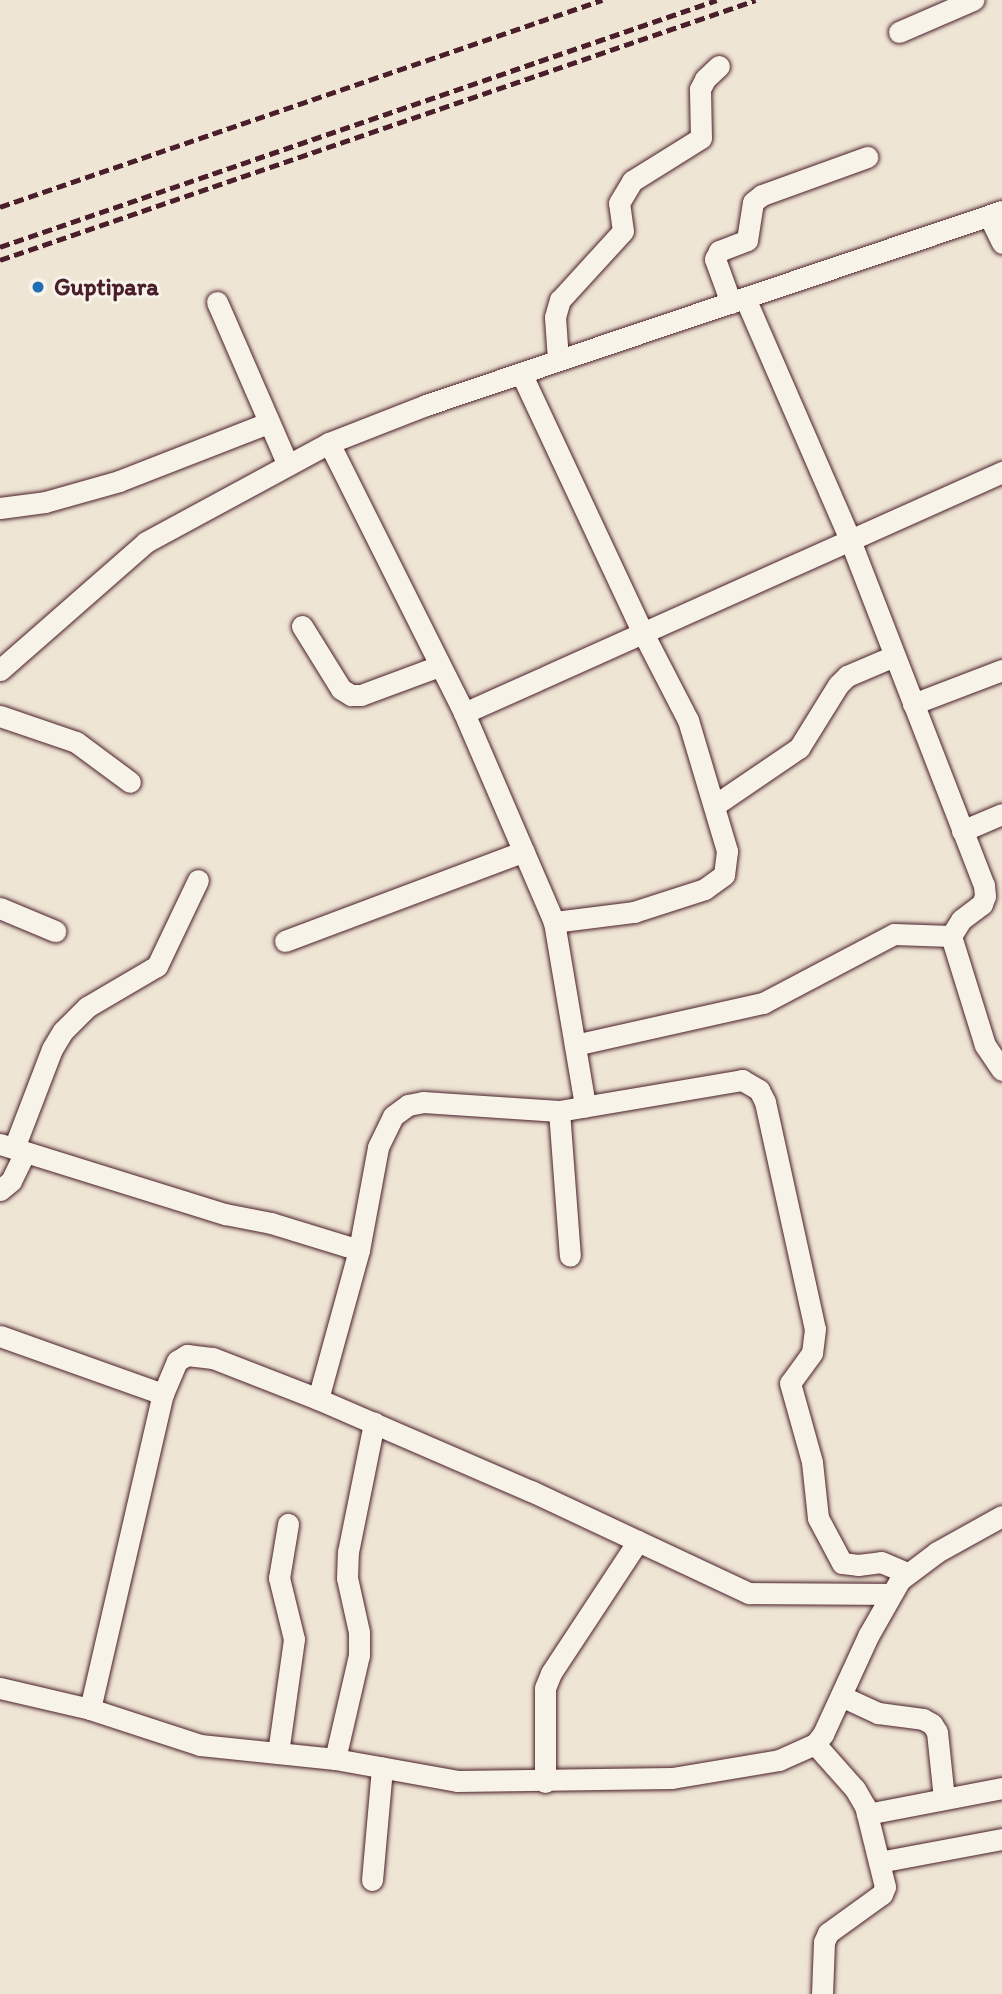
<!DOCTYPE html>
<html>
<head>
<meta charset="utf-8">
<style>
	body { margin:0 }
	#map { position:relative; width:1002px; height:1994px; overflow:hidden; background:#efe5d4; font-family:Itim,sans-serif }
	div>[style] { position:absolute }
	.roads { filter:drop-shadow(0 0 2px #4a1f2b) drop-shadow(0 0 2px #4a1f2b) }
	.minor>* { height:21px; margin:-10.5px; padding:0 10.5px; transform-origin:10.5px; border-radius:10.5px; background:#f7f3e8 }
	.rail>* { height:5px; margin-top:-2.5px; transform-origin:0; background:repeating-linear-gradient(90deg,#4a1f2b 0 10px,transparent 0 15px) }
	.dots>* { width:19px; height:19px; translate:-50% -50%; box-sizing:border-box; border:4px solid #f7f3e8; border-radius:50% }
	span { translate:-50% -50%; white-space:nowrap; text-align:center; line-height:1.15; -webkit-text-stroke:6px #f7f3e8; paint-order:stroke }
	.poi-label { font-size:24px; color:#4a1f2b; font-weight:700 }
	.left { translate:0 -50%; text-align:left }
</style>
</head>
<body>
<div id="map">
	<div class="roads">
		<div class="minor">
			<div style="left:899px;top:32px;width:81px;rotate:-23.4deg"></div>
			<div style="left:989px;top:216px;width:30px;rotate:64deg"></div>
			<div style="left:745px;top:298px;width:264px;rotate:66.5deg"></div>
			<div style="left:850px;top:540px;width:370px;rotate:68.8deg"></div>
			<div style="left:984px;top:885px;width:11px;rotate:85deg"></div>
			<div style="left:985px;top:896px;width:9px;rotate:111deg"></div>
			<div style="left:982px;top:904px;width:26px;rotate:143deg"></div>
			<div style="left:961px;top:920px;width:19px;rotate:122deg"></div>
			<div style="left:951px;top:936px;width:114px;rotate:72.7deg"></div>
			<div style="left:985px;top:1045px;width:30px;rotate:56deg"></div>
			<div style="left:217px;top:302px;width:176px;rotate:66.5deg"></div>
			<div style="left:731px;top:303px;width:47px;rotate:-110deg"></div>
			<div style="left:715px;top:259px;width:9px;rotate:-63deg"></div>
			<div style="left:719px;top:251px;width:30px;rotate:-21deg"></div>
			<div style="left:747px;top:240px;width:38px;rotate:-81deg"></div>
			<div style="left:753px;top:202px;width:11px;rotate:-38deg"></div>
			<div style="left:762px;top:195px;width:112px;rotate:-19.9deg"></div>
			<div style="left:558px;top:360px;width:43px;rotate:-94deg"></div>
			<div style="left:555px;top:317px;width:18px;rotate:-74deg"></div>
			<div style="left:560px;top:300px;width:93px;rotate:-47.6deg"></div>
			<div style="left:623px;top:231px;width:28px;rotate:-98deg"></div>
			<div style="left:619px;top:203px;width:26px;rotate:-59deg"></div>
			<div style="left:632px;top:181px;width:81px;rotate:-31.9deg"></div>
			<div style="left:701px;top:138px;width:49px;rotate:-91.2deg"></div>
			<div style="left:700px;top:89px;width:11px;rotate:-63deg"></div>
			<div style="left:705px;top:79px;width:19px;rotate:-43deg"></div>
			<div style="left:521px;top:373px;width:287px;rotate:64.9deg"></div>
			<div style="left:643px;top:633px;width:98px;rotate:62.7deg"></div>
			<div style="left:688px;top:720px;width:137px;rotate:73.4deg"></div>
			<div style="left:727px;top:851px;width:24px;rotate:97deg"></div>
			<div style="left:724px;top:875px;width:24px;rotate:144deg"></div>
			<div style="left:705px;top:889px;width:75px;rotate:162.1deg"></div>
			<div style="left:634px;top:912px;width:81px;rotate:172.9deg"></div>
			<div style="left:329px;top:443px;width:302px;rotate:63.4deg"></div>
			<div style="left:464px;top:713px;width:590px;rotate:-24.13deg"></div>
			<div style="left:0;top:508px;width:45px;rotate:-7.6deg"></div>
			<div style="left:45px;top:502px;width:77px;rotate:-15.8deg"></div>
			<div style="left:119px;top:481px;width:160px;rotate:-21.3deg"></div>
			<div style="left:302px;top:626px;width:74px;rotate:58.2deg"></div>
			<div style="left:341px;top:689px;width:12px;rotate:31deg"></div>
			<div style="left:351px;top:695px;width:10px"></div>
			<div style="left:361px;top:695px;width:83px;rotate:-20.4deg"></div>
			<div style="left:0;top:670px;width:194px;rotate:-41.2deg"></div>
			<div style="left:146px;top:542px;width:208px;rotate:-28.4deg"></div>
			<div style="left:329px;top:443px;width:104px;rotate:-21.4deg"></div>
			<div style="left:426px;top:405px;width:608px;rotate:-18.61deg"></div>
			<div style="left:913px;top:704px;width:95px;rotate:-20.9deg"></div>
			<div style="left:464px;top:713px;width:228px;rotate:66.7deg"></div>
			<div style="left:554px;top:922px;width:187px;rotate:80.4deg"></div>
			<div style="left:0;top:716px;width:80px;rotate:18.9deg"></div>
			<div style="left:76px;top:742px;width:67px;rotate:36.5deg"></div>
			<div style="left:715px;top:805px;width:102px;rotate:-34.2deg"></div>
			<div style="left:799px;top:748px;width:74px;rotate:-58.2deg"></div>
			<div style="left:838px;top:685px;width:13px;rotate:-45deg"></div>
			<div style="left:847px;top:676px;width:51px;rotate:-23.1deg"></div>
			<div style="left:962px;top:831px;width:43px;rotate:-23deg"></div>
			<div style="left:0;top:908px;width:60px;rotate:22.7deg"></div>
			<div style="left:285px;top:941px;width:255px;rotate:-20.6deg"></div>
			<div style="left:575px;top:1045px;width:193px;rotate:-12.6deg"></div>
			<div style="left:763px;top:1003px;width:148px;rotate:-27.8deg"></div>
			<div style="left:894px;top:934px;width:57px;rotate:2deg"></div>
			<div style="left:559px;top:1111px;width:145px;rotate:85.7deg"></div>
			<div style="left:0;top:1144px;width:236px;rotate:17.3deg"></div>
			<div style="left:225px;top:1214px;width:47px;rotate:11.1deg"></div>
			<div style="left:271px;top:1223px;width:92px;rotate:17.1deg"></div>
			<div style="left:14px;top:1148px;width:106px;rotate:-69deg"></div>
			<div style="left:52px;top:1049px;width:21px;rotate:-59deg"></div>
			<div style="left:63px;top:1031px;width:34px;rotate:-45deg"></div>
			<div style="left:87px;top:1007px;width:81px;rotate:-30.4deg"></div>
			<div style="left:157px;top:966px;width:95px;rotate:-64.5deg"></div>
			<div style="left:0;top:1190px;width:14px;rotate:-39deg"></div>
			<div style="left:11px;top:1181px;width:32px;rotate:-64deg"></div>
			<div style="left:0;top:1336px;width:173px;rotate:19.6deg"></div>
			<div style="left:318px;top:1399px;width:155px;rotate:-74.6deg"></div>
			<div style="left:359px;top:1250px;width:105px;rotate:-79.5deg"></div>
			<div style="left:378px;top:1147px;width:34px;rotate:-64deg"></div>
			<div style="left:393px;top:1116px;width:19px;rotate:-36deg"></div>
			<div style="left:408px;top:1105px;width:15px;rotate:-11deg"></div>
			<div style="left:423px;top:1102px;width:136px;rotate:3.8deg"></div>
			<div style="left:559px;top:1111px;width:186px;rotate:-9.6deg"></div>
			<div style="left:742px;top:1080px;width:20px;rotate:30deg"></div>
			<div style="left:759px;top:1090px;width:13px;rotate:63deg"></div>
			<div style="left:765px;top:1102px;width:232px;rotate:77.6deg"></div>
			<div style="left:815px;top:1329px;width:24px;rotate:97deg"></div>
			<div style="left:812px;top:1353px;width:37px;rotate:126deg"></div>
			<div style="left:790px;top:1383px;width:82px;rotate:74.4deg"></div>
			<div style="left:812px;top:1462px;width:56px;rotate:83.9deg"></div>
			<div style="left:818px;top:1518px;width:51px;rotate:61.9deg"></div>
			<div style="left:842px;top:1563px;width:16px;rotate:7deg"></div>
			<div style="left:858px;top:1565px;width:23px;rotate:-7deg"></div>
			<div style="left:881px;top:1562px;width:28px;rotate:23deg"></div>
			<div style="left:0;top:1688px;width:92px;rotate:13.1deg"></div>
			<div style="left:90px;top:1709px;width:116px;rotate:18.1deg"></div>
			<div style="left:200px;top:1745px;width:136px;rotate:5.9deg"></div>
			<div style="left:335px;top:1759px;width:124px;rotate:10.2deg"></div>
			<div style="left:457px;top:1781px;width:215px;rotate:-0.8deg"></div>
			<div style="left:672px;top:1778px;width:109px;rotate:-9.5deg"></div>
			<div style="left:779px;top:1760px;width:39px;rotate:-24deg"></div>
			<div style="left:815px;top:1744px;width:13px;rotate:-51deg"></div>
			<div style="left:823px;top:1734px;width:108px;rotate:-65.3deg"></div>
			<div style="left:868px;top:1636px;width:64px;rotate:-60.3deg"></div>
			<div style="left:900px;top:1580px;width:46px;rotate:-37.1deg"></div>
			<div style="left:937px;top:1552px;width:74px;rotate:-29deg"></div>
			<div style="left:841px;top:1696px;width:41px;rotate:24.7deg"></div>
			<div style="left:878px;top:1713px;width:45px;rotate:7.6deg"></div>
			<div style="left:923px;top:1719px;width:10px;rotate:29deg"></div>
			<div style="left:932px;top:1724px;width:9px;rotate:58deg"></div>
			<div style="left:937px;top:1732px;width:67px;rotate:84deg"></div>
			<div style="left:90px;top:1709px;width:323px;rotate:-77deg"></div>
			<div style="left:163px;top:1394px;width:36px;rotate:-67deg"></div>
			<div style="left:177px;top:1361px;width:12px;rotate:-31deg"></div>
			<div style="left:187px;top:1355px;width:26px;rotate:7deg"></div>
			<div style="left:213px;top:1358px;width:113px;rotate:21.3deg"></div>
			<div style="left:318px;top:1399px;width:232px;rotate:23.4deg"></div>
			<div style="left:531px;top:1491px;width:241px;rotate:25.1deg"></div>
			<div style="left:749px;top:1593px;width:140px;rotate:0.4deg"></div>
			<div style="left:815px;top:1744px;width:60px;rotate:48.4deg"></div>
			<div style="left:855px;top:1789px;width:20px;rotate:60deg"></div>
			<div style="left:865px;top:1806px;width:83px;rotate:76.1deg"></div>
			<div style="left:885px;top:1887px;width:8px;rotate:113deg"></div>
			<div style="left:882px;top:1894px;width:67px;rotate:144.2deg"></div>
			<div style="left:828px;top:1933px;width:10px;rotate:114deg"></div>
			<div style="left:824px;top:1942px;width:52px;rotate:92.2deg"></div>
			<div style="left:278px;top:1753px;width:115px;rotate:-82deg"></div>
			<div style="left:294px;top:1639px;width:63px;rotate:-103.8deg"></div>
			<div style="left:279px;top:1578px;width:55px;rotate:-80.5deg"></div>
			<div style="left:335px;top:1759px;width:107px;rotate:-77deg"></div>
			<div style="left:359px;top:1655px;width:23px;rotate:-90deg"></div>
			<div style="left:359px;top:1632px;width:55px;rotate:-102.5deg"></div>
			<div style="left:347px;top:1578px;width:26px;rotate:-88deg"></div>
			<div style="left:348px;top:1552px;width:132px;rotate:-78.6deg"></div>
			<div style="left:545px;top:1782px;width:94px;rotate:-90deg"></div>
			<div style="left:545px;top:1688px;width:16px;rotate:-68deg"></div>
			<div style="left:551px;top:1673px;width:158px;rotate:-56.6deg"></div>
			<div style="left:867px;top:1814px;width:137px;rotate:-10.9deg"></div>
			<div style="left:879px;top:1862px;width:125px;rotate:-10.6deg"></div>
			<div style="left:372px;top:1880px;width:113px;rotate:-84.9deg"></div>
		</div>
	</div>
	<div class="rail">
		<div style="left:0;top:207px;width:637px;rotate:-18.98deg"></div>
		<div style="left:0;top:247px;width:758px;rotate:-19.01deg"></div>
		<div style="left:0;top:260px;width:799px;rotate:-18.98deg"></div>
	</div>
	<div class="dots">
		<div style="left:38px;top:287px;background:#1f6fb2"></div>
	</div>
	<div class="poi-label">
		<span class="left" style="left:54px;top:287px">Guptipara</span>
	</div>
</div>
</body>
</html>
